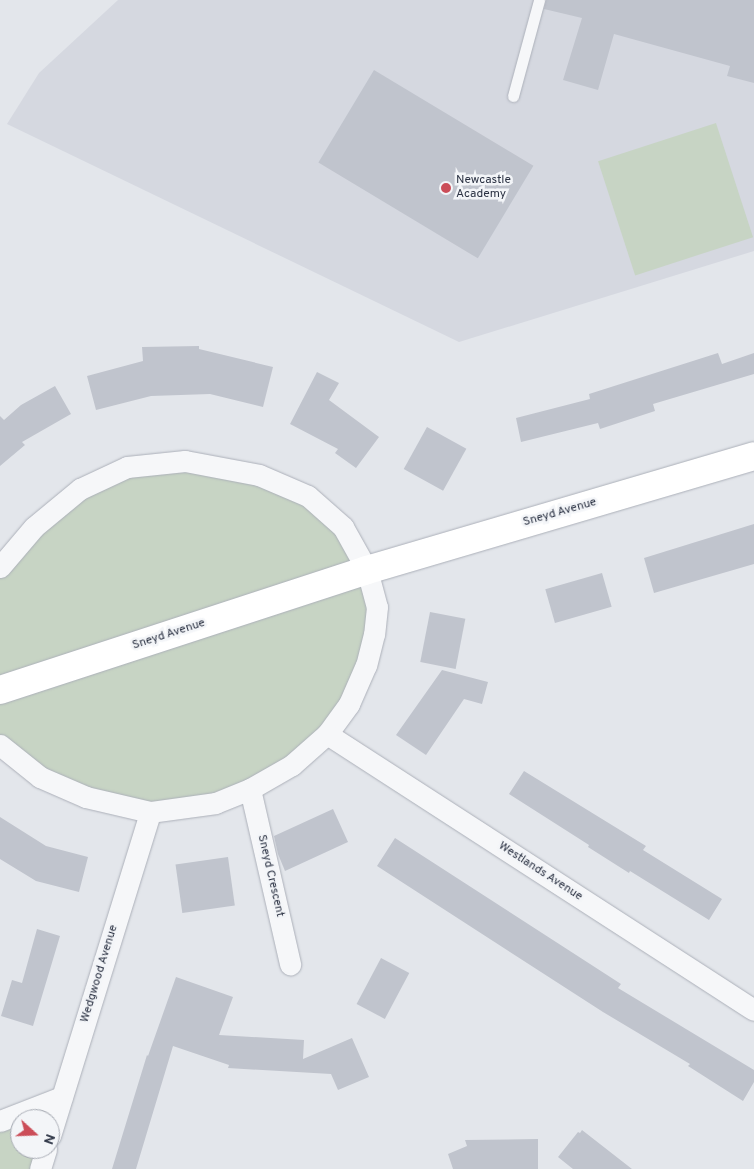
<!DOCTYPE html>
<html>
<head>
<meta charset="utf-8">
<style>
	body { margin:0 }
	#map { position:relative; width:754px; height:1169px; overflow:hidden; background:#e3e6eb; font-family:Overpass,sans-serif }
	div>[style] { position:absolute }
	.built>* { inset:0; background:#d5d8e0 }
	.green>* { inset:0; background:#c7d4c4; transform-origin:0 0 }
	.building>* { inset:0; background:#c0c4cd; transform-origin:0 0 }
	.roads { filter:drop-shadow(0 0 1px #acb0b9) drop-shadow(0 0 1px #acb0b9) }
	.lane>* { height:11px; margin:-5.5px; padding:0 5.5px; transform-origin:5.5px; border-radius:5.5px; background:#f6f7f9 }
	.street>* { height:21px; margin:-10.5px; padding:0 10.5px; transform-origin:10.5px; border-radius:10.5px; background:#f6f7f9 }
	.secondary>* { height:28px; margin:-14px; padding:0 14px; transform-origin:14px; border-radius:14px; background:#fff }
	.dots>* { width:14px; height:14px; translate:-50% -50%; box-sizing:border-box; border:2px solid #f3f5f8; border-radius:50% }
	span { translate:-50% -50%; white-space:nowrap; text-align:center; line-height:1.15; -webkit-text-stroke:5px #f3f5f8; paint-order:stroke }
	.poi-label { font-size:12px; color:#2b3243 }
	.left { translate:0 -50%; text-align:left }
	.street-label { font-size:12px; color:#2b3243 }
	.north { position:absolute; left:10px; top:1109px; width:50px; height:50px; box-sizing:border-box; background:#f3f5f8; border:1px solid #a3a7b0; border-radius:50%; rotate:110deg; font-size:14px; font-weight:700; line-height:20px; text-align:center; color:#2b3243 }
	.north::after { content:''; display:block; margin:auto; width:18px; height:22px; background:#cb4d58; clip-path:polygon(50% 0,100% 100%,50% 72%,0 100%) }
</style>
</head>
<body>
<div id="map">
	<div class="built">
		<div style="clip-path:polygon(118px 0,754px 0,754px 251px,459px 342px,7px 124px,39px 73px)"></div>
	</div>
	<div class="green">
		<div style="left:716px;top:123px;width:120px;height:124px;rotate:72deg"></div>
		<div style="clip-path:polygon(127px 467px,259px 475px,343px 527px,377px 607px,349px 704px,250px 789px,150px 812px,86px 797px,0 745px,0 567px,34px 527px)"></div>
		<div style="clip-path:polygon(62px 1097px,50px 1119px,20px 1119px,20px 1149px,46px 1149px,40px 1169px,0 1169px,0 1121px)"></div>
	</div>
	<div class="building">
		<div style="clip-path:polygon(546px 0,754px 0,754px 83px,727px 76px,730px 66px,614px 34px,598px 90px,563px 80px,582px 18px,544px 9px)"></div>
		<div style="left:374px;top:70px;width:186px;height:108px;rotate:31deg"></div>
		<div style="clip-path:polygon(199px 346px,199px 349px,273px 367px,263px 407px,210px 394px,151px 396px,96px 410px,87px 376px,143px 361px,142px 347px)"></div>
		<div style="clip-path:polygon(718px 353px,722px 364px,754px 353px,754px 374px,653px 404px,655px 411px,600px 429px,598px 423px,521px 442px,516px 418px,590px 399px,589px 394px)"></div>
		<div style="clip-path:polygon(317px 372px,339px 383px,329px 400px,379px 437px,356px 468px,335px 453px,338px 449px,290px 424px)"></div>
		<div style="clip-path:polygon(55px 386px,71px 414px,22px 442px,25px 445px,0 466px,0 416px,4px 420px,21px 405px)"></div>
		<div style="left:427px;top:427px;width:45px;height:48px;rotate:29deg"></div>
		<div style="clip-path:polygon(754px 524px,754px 564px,654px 593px,644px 558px)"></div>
		<div style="left:602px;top:573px;width:35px;height:59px;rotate:74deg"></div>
		<div style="left:430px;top:612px;width:36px;height:51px;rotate:11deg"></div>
		<div style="clip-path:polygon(442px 670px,488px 682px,482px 704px,464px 699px,426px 755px,396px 735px)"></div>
		<div style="clip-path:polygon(524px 771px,646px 846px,643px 850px,722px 899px,709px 920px,630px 871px,629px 873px,588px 847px,589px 845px,509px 794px)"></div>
		<div style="clip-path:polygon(333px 809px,348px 842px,285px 871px,278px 854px,274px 836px)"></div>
		<div style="clip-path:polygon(0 817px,46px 846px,88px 857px,79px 892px,36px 881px,0 859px)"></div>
		<div style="clip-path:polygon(395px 838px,621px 984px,618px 988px,754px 1070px,754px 1082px,743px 1101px,688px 1066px,690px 1064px,603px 1012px,377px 866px)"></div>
		<div style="left:228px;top:857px;width:49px;height:53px;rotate:82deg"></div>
		<div style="clip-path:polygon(37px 929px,60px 936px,33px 1026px,1px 1016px,12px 980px,22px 983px)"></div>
		<div style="left:381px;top:958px;width:32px;height:52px;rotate:28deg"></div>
		<div style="clip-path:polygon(176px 977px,233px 997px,219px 1035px,304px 1040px,303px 1059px,352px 1038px,369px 1077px,338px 1090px,331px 1074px,228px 1068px,229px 1065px,173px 1046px,136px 1169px,112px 1169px,147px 1055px,148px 1056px)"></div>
		<div style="clip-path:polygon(582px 1130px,632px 1169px,573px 1169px,558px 1157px,578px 1132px,580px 1133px)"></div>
		<div style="clip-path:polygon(538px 1139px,538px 1169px,453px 1169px,448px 1154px,467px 1146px,465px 1140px)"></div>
	</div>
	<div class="roads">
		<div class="lane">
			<div style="left:513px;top:96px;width:99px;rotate:-74.8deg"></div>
		</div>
		<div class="street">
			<div style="left:0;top:567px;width:52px;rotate:-49.6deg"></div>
			<div style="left:34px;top:527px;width:60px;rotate:-39.6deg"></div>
			<div style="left:80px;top:489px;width:52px;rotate:-25.1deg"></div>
			<div style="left:127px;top:467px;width:58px;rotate:-5.9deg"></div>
			<div style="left:185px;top:461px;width:75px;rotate:10.7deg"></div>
			<div style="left:259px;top:475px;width:53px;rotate:23.2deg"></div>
			<div style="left:308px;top:496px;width:47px;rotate:41.5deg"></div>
			<div style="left:343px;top:527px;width:49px;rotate:60.8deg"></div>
			<div style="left:367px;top:570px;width:38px;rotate:75deg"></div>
			<div style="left:377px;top:607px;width:27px;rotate:96deg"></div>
			<div style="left:374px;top:634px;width:32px;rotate:104deg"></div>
			<div style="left:366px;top:665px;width:43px;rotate:113.6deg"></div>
			<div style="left:349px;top:704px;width:37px;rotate:126deg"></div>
			<div style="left:327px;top:734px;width:47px;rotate:138.5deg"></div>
			<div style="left:292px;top:765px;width:48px;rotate:150.3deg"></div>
			<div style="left:250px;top:789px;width:37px;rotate:158deg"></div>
			<div style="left:216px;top:803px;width:67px;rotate:172.2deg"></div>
			<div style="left:150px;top:812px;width:66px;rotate:-166.8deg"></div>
			<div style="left:86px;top:797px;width:50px;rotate:-156.5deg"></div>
			<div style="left:40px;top:777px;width:51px;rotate:-141.3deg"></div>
			<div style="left:327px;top:734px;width:508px;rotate:32.88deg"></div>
			<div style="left:250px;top:789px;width:180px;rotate:77.1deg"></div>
			<div style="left:0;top:1121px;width:66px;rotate:-21.2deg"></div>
			<div style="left:50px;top:1136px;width:339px;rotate:-72.8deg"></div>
			<div style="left:40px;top:1169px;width:21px;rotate:-73deg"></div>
		</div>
		<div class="secondary">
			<div style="left:0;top:690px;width:386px;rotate:-18.1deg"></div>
			<div style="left:367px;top:570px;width:403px;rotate:-16.4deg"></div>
		</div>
	</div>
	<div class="dots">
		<div style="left:446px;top:188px;background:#cb4d58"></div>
	</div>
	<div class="poi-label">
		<span class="left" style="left:456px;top:188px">Newcastle<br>Academy</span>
	</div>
	<div class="street-label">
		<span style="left:560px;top:513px;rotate:-16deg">Sneyd Avenue</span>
		<span style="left:169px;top:635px;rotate:-18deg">Sneyd Avenue</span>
		<span style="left:540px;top:872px;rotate:33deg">Westlands Avenue</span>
		<span style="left:270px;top:876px;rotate:77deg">Sneyd Crescent</span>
		<span style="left:100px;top:974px;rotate:-73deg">Wedgwood Avenue</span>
	</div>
	<div class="north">N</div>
</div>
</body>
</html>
